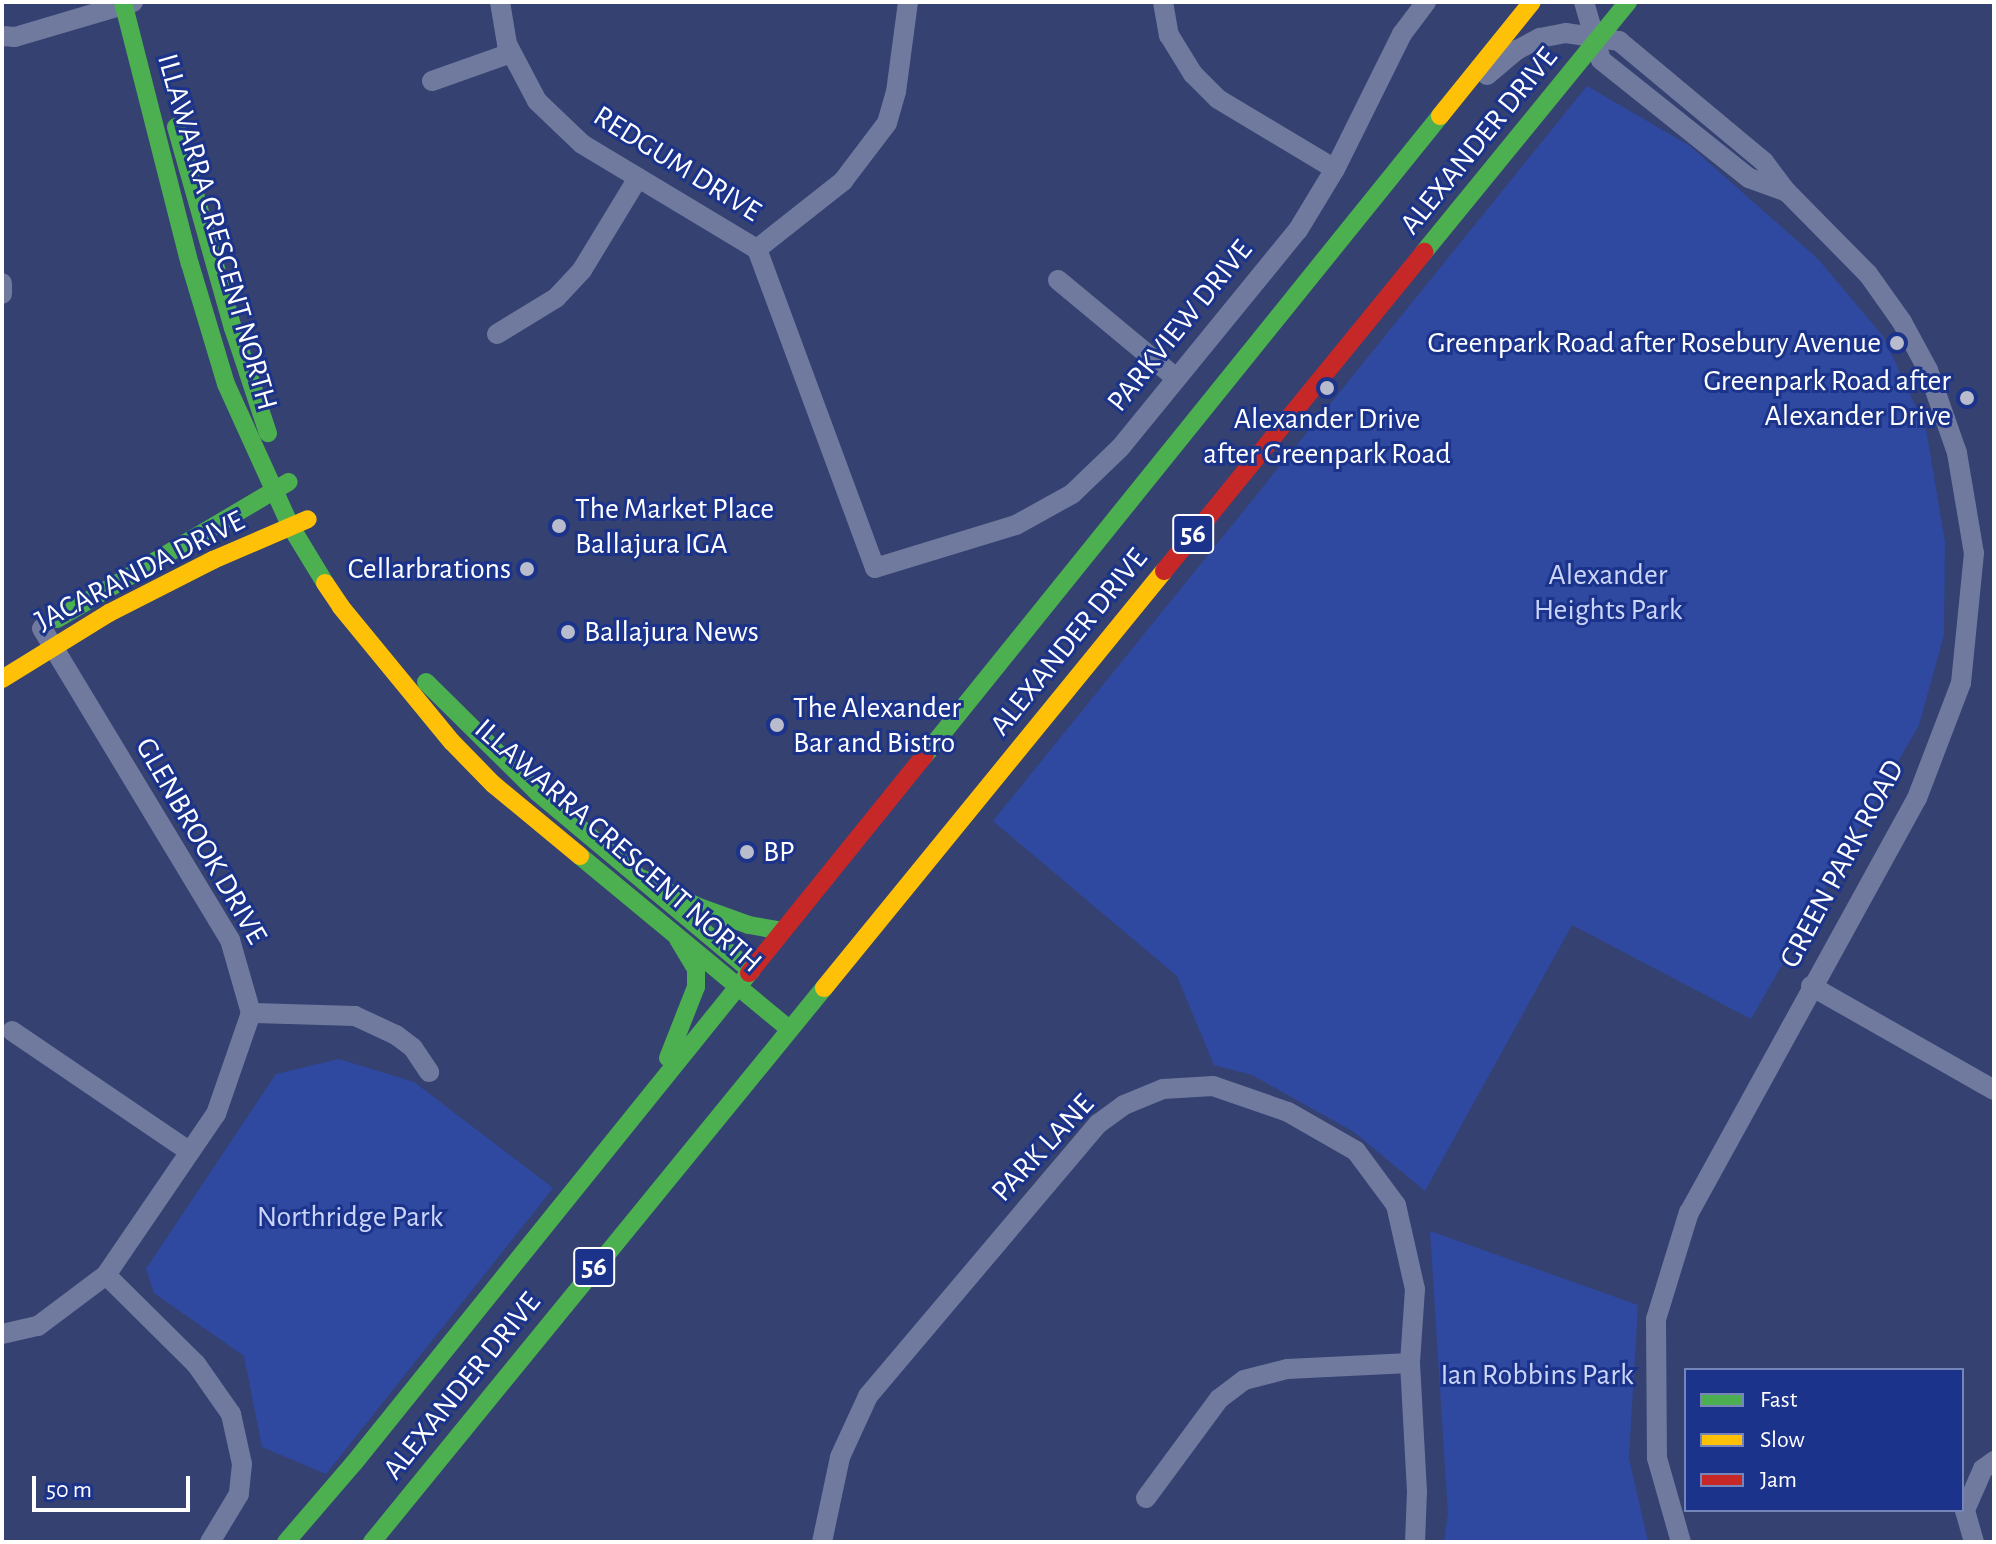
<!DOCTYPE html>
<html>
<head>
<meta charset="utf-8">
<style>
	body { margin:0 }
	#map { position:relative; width:1996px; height:1544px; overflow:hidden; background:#344171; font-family:"Alegreya Sans",sans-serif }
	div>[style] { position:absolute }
	.green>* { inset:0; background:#2f49a1 }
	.street>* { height:20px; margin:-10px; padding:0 10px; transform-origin:10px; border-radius:10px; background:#707a9e }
	.fast>* { height:18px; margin:-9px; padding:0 9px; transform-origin:9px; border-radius:9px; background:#4caf50 }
	.slow>* { height:18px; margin:-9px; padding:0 9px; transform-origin:9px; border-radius:9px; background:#ffc107 }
	.jam>* { height:18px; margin:-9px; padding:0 9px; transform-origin:9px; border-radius:9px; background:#c62828 }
	.dots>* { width:22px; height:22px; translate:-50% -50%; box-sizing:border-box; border:4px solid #1b338a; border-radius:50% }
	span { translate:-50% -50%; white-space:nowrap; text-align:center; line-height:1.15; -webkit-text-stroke:6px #1b338a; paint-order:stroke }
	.shield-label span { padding:2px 6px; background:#1b338a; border:2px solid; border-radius:6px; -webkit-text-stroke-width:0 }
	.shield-label { font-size:28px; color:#fff; font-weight:700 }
	.street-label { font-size:30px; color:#fff }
	.poi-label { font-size:30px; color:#fff }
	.right { translate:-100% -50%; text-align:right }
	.left { translate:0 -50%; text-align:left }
	.park-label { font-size:30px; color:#cad5f9 }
	.frame { position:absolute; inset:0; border:4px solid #fff; pointer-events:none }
	.legend { position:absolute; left:1684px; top:1368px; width:280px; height:144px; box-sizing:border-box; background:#1b338a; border:2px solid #7685b9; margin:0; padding:10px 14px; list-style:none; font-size:24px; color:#fff }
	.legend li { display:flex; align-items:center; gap:16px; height:40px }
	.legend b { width:40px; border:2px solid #7685b9 }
	.scale { position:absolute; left:32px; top:1476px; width:158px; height:36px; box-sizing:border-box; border:4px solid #fff; border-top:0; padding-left:10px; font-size:24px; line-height:28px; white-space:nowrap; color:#fff; -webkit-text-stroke:6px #1b338a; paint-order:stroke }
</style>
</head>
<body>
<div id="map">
	<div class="green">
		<div style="clip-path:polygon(1587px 86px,1690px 146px,1818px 259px,1883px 336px,1926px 429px,1945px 542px,1944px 635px,1919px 725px,1751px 1019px,1572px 925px,1425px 1191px,1354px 1132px,1252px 1075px,1214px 1065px,1177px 976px,993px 821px)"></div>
		<div style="clip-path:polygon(339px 1059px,414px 1082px,553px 1188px,326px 1474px,262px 1447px,244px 1356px,154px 1293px,146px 1269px,276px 1074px)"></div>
		<div style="clip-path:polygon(1430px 1231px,1638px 1305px,1629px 1458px,1648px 1542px,1444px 1542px,1448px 1514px)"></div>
	</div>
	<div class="street">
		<div style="left:500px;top:2px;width:43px;rotate:80.5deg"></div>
		<div style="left:507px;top:44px;width:64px;rotate:62.2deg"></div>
		<div style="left:537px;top:101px;width:62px;rotate:43.7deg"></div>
		<div style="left:582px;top:144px;width:204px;rotate:31deg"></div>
		<div style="left:757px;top:249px;width:340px;rotate:69.7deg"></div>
		<div style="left:875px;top:568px;width:147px;rotate:-17deg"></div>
		<div style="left:1016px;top:525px;width:64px;rotate:-29deg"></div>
		<div style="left:1072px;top:494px;width:66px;rotate:-43.8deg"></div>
		<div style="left:1120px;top:448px;width:281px;rotate:-50.8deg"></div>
		<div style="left:1298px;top:230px;width:71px;rotate:-58.8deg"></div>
		<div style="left:1335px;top:169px;width:151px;rotate:-63.6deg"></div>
		<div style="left:1402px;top:34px;width:40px;rotate:-53deg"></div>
		<div style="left:1163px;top:2px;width:34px;rotate:80deg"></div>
		<div style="left:1169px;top:35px;width:46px;rotate:58.4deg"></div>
		<div style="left:1193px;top:74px;width:35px;rotate:45deg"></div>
		<div style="left:1218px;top:99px;width:136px;rotate:30.9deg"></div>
		<div style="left:1584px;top:2px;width:60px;rotate:73.7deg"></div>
		<div style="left:1601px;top:60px;width:189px;rotate:38.6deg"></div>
		<div style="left:1749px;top:178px;width:40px;rotate:20.2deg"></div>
		<div style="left:2px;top:36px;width:13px;rotate:4deg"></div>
		<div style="left:15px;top:37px;width:123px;rotate:-16.5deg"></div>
		<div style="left:1487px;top:75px;width:39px;rotate:-40deg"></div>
		<div style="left:1517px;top:50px;width:26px;rotate:-28deg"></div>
		<div style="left:1540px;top:38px;width:26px;rotate:-11deg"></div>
		<div style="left:1566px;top:33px;width:54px;rotate:8.6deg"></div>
		<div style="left:1619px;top:41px;width:189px;rotate:39.8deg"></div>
		<div style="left:1764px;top:162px;width:38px;rotate:53deg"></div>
		<div style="left:1787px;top:192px;width:115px;rotate:45.4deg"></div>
		<div style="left:1868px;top:274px;width:59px;rotate:54.7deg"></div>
		<div style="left:1902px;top:322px;width:55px;rotate:61.6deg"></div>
		<div style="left:1928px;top:370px;width:88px;rotate:70.7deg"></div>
		<div style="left:1957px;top:453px;width:101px;rotate:80.4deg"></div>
		<div style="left:1974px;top:553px;width:131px;rotate:95.7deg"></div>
		<div style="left:1961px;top:683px;width:123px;rotate:110.9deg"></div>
		<div style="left:1917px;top:798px;width:473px;rotate:118.8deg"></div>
		<div style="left:1689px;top:1212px;width:112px;rotate:107.1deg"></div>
		<div style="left:1656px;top:1319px;width:139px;rotate:89.6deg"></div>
		<div style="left:1657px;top:1458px;width:87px;rotate:74.1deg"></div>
		<div style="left:432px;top:81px;width:84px;rotate:-19.5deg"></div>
		<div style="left:757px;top:249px;width:110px;rotate:-38.3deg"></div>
		<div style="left:843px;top:181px;width:73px;rotate:-52.8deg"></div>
		<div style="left:887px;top:123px;width:32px;rotate:-74deg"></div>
		<div style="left:896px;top:92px;width:91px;rotate:-82.4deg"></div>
		<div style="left:1058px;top:280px;width:153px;rotate:39.7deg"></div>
		<div style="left:2px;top:283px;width:11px;rotate:90deg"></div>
		<div style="left:497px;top:334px;width:69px;rotate:-31.4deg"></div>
		<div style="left:556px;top:298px;width:38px;rotate:-47deg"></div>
		<div style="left:582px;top:270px;width:108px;rotate:-58.7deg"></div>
		<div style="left:1811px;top:986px;width:210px;rotate:29.6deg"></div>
		<div style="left:251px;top:1013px;width:104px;rotate:1.7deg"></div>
		<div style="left:355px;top:1016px;width:45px;rotate:24.9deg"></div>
		<div style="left:396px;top:1035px;width:21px;rotate:37deg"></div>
		<div style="left:413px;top:1048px;width:29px;rotate:56deg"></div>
		<div style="left:12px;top:1031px;width:215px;rotate:34.2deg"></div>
		<div style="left:106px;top:1275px;width:127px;rotate:44.7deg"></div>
		<div style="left:196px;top:1364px;width:61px;rotate:55deg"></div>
		<div style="left:231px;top:1414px;width:51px;rotate:77.6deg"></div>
		<div style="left:242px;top:1464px;width:30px;rotate:96deg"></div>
		<div style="left:239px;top:1494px;width:56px;rotate:121.1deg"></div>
		<div style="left:2px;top:1334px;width:37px;rotate:-13deg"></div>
		<div style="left:38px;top:1326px;width:85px;rotate:-36.9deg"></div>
		<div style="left:106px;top:1275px;width:195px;rotate:-55.7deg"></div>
		<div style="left:216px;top:1114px;width:107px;rotate:-70.9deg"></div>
		<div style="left:251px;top:1013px;width:76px;rotate:-106deg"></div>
		<div style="left:230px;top:940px;width:364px;rotate:-121.1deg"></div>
		<div style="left:1146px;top:1498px;width:123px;rotate:-53.6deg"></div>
		<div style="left:1219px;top:1399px;width:31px;rotate:-37deg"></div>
		<div style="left:1244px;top:1380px;width:44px;rotate:-14.3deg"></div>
		<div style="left:1287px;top:1369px;width:123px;rotate:-2.8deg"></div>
		<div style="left:822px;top:1542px;width:87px;rotate:-78deg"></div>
		<div style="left:840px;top:1457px;width:67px;rotate:-65.3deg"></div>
		<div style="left:868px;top:1396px;width:356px;rotate:-49.8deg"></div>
		<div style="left:1098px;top:1124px;width:32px;rotate:-36deg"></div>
		<div style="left:1124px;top:1105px;width:42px;rotate:-22.3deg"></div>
		<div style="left:1163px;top:1089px;width:50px;rotate:-3.4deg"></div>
		<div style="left:1213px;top:1086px;width:79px;rotate:19.1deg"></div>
		<div style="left:1288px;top:1112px;width:78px;rotate:29.8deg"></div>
		<div style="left:1356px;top:1151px;width:67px;rotate:53.5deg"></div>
		<div style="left:1396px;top:1205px;width:86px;rotate:77.3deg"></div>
		<div style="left:1415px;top:1289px;width:74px;rotate:93.9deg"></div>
		<div style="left:1410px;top:1363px;width:128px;rotate:86.9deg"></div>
		<div style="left:1417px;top:1491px;width:51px;rotate:92.2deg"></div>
		<div style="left:1974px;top:1542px;width:33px;rotate:-106deg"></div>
		<div style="left:1965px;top:1510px;width:45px;rotate:-66.3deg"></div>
		<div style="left:1983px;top:1469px;width:14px;rotate:-36deg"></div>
	</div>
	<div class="fast">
		<div style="left:123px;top:2px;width:270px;rotate:75.7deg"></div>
		<div style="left:190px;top:264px;width:125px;rotate:73.3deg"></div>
		<div style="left:226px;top:384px;width:157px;rotate:65.6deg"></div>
		<div style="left:291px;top:527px;width:66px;rotate:58.7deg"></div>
		<div style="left:176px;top:127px;width:209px;rotate:74.2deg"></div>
		<div style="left:233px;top:328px;width:111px;rotate:71.6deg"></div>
		<div style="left:1424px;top:252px;width:323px;rotate:-50.8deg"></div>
		<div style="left:57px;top:619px;width:269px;rotate:-30.6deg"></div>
		<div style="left:426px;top:682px;width:156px;rotate:44.7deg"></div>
		<div style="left:537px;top:792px;width:279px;rotate:39.9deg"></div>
		<div style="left:925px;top:755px;width:821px;rotate:-51.13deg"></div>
		<div style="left:580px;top:856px;width:270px;rotate:39.6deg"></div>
		<div style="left:643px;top:879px;width:63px;rotate:26.6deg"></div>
		<div style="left:699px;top:907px;width:53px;rotate:19.8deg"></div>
		<div style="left:749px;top:925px;width:34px;rotate:10deg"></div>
		<div style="left:668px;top:1058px;width:76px;rotate:-68.5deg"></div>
		<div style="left:696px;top:987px;width:18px;rotate:-90deg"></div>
		<div style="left:696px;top:969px;width:35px;rotate:-121deg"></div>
		<div style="left:286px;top:1542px;width:104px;rotate:-49.3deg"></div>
		<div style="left:354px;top:1463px;width:629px;rotate:-51.13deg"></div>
		<div style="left:372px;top:1542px;width:715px;rotate:-50.79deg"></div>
	</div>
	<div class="slow">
		<div style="left:1440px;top:116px;width:146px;rotate:-51.1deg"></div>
		<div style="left:325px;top:583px;width:29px;rotate:56deg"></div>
		<div style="left:341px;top:607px;width:175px;rotate:50.6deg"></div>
		<div style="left:452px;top:742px;width:59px;rotate:45.7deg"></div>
		<div style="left:493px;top:784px;width:113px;rotate:39.6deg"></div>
		<div style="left:2px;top:679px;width:126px;rotate:-31.7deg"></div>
		<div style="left:109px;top:613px;width:117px;rotate:-27deg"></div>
		<div style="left:213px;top:560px;width:103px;rotate:-23.3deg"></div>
		<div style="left:824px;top:988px;width:538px;rotate:-50.81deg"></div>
	</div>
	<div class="jam">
		<div style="left:1164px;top:571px;width:412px;rotate:-50.8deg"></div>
		<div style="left:749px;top:973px;width:280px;rotate:-51.1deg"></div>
	</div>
	<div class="dots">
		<div style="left:1897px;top:343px;background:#b8bccd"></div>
		<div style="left:1327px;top:388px;background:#b8bccd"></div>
		<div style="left:1967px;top:398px;background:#b8bccd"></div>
		<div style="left:559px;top:526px;background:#b8bccd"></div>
		<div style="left:527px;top:569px;background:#b8bccd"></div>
		<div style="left:568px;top:632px;background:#b8bccd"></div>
		<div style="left:777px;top:725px;background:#b8bccd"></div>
		<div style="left:747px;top:852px;background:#b8bccd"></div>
	</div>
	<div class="shield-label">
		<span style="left:1193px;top:534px">56</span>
		<span style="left:594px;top:1267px">56</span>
	</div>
	<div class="street-label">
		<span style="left:1479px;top:141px;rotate:-51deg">ALEXANDER DRIVE</span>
		<span style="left:677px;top:164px;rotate:32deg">REDGUM DRIVE</span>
		<span style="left:217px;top:232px;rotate:74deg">ILLAWARRA CRESCENT NORTH</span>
		<span style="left:1180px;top:326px;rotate:-51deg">PARKVIEW DRIVE</span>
		<span style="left:140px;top:571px;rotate:-27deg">JACARANDA DRIVE</span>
		<span style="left:1069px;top:642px;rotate:-51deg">ALEXANDER DRIVE</span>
		<span style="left:201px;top:841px;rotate:60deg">GLENBROOK DRIVE</span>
		<span style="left:618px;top:846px;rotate:41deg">ILLAWARRA CRESCENT NORTH</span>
		<span style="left:1842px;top:864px;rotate:-62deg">GREEN PARK ROAD</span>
		<span style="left:1043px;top:1148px;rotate:-47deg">PARK LANE</span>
		<span style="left:462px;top:1386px;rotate:-51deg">ALEXANDER DRIVE</span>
	</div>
	<div class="poi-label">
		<span class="right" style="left:1881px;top:343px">Greenpark Road after Rosebury Avenue</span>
		<span class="right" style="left:1951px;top:398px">Greenpark Road after<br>Alexander Drive</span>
		<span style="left:1327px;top:436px">Alexander Drive<br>after Greenpark Road</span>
		<span class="left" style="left:575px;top:526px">The Market Place<br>Ballajura IGA</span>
		<span class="right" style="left:511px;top:569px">Cellarbrations</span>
		<span class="left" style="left:584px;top:632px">Ballajura News</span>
		<span class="left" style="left:793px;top:725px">The Alexander<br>Bar and Bistro</span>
		<span class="left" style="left:763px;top:852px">BP</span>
	</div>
	<div class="park-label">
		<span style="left:1608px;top:592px">Alexander<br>Heights Park</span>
		<span style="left:350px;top:1217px">Northridge Park</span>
		<span style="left:1537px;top:1375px">Ian Robbins Park</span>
	</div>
	<div class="frame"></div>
	<ul class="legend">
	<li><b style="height:10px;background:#4caf50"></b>Fast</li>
	<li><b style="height:10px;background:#ffc107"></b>Slow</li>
	<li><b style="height:10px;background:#c62828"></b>Jam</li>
	</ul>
	<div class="scale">50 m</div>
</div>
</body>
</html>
